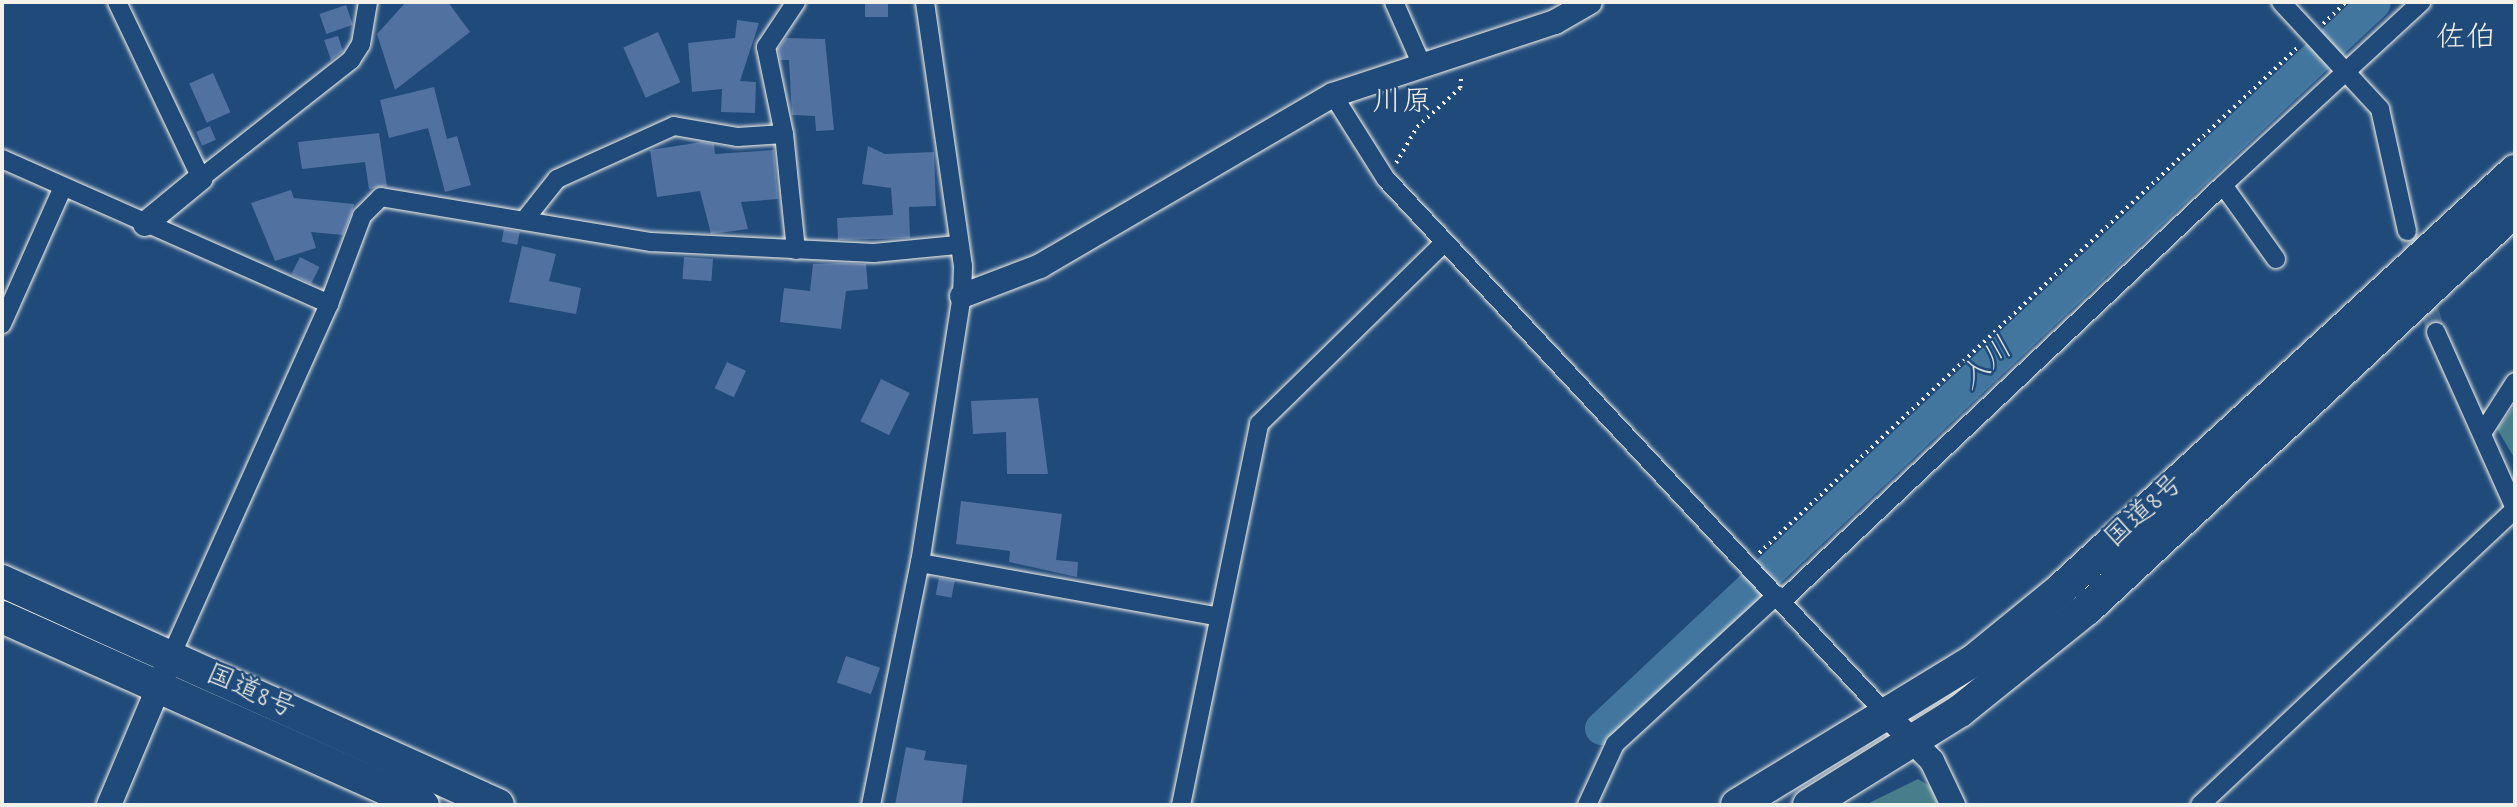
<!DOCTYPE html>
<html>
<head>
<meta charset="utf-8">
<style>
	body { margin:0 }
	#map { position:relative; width:2517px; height:807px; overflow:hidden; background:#1f4a7a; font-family:"Indie Flower","Klee One",sans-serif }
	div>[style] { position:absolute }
	.green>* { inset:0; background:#487d8c }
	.river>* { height:33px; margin:-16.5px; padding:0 16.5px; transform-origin:16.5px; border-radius:16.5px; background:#42769f }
	.building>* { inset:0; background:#5171a1; transform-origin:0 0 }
	.street-tunnel>* { height:18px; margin-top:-9px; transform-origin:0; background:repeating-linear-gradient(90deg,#3f638a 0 18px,transparent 0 27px) }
	.path>* { height:3.5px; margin-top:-1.75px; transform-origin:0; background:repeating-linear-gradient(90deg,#f4f1e8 0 2px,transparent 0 7px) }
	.roads { filter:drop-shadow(0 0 2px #f4f1e8) drop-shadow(0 0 2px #f4f1e8) }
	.street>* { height:18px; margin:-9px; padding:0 9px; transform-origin:9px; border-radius:9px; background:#1f4a7a }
	.secondary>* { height:24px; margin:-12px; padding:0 12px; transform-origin:12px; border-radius:12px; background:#1f4a7a }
	.highway>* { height:32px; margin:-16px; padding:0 16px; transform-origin:16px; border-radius:16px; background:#1f4a7a }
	span { translate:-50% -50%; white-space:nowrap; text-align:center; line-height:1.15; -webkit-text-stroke:5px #1f4a7a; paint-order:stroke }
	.street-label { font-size:28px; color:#f4f1e8 }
	.neighbourhood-label { font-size:30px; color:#f4f1e8 }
	.water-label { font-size:30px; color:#d9dfdd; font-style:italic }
	.frame { position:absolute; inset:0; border:4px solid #f4f1e8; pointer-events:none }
</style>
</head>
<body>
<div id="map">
	<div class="green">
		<div style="clip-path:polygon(2515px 405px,2515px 459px,2497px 429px)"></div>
		<div style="clip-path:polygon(1918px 779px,1931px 787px,1938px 805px,1865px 805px)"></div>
	</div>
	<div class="river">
		<div style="left:1601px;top:728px;width:1060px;rotate:-43.2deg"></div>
	</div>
	<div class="building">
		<div style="clip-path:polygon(406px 2px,448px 2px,470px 32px,395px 90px,377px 34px)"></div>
		<div style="left:865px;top:2px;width:23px;height:15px"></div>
		<div style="left:346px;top:5px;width:21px;height:28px;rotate:71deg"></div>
		<div style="clip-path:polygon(737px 20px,759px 23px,740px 81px,756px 82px,755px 113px,721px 112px,722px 89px,692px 92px,688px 43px,735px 38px)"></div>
		<div style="left:658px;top:32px;width:55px;height:38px;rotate:66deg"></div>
		<div style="clip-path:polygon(338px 36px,343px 51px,331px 60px,324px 40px)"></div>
		<div style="clip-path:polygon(786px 38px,825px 39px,834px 130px,816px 131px,815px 116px,792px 115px,789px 60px,780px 60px,778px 49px)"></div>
		<div style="left:213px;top:73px;width:43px;height:26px;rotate:66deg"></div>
		<div style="clip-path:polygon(434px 87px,447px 139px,457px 136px,471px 185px,445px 192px,428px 128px,389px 138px,380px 100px)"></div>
		<div style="left:210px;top:126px;width:15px;height:15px;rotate:67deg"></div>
		<div style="clip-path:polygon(379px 133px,387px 186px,369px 189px,365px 162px,302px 169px,298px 142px)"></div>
		<div style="clip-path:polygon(702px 142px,714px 144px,715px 154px,774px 150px,778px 199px,741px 202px,748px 229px,711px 234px,700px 191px,657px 197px,650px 150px)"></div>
		<div style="clip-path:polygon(868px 146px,885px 154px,934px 152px,936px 206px,909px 207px,910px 238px,838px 240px,837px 218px,893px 215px,891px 188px,862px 184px)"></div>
		<div style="clip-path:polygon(291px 190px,294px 198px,354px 204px,353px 209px,343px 235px,311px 232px,316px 248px,275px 261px,251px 203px)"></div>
		<div style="left:504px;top:229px;width:16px;height:13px;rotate:11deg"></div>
		<div style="clip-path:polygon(522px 246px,556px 254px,549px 281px,581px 288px,576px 314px,509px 302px)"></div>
		<div style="left:300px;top:257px;width:22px;height:19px;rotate:27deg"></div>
		<div style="left:684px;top:257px;width:29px;height:22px;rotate:4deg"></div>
		<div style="clip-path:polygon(839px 263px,866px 264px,868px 289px,846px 291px,841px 329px,780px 322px,784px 288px,810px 291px,813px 264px)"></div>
		<div style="left:727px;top:362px;width:21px;height:29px;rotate:25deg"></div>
		<div style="left:881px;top:379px;width:32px;height:47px;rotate:26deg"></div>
		<div style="clip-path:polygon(1038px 398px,1048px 474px,1007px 474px,1006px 432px,973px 434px,971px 401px)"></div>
		<div style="clip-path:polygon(961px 501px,1062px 514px,1056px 560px,1078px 562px,1077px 577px,1009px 562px,1010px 551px,956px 544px)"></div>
		<div style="left:939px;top:578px;width:16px;height:17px;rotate:11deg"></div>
		<div style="left:846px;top:656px;width:36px;height:28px;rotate:19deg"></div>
		<div style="clip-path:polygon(906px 747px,926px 751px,924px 760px,967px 765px,962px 805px,895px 805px)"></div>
	</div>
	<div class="street-tunnel">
		<div style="left:2407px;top:231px;width:105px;rotate:74deg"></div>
	</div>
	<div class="path">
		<div style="left:2323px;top:24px;width:32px;rotate:-44deg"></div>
		<div style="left:1396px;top:163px;width:42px;rotate:-59.7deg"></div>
		<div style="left:1417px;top:127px;width:58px;rotate:-42.2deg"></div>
		<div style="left:1460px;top:88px;width:12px;rotate:-85deg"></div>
		<div style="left:1759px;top:553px;width:741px;rotate:-43.19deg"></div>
	</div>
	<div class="roads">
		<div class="street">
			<div style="left:117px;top:2px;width:195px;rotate:64.5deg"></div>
			<div style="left:201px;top:178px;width:191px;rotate:-38.2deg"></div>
			<div style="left:351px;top:60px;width:19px;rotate:-58deg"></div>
			<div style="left:361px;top:44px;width:43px;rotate:-80.5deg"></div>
			<div style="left:1394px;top:2px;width:67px;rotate:66.1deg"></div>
			<div style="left:2281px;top:2px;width:146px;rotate:47.2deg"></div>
			<div style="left:2380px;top:109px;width:125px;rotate:77.5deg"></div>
			<div style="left:1333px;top:95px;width:99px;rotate:57.8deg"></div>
			<div style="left:1386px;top:179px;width:735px;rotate:46.93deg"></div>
			<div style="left:2px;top:159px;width:358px;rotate:23.9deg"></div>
			<div style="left:526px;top:218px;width:50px;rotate:-51.5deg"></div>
			<div style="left:557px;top:179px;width:128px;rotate:-24.4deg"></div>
			<div style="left:674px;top:126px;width:65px;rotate:9.8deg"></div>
			<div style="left:738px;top:137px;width:46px;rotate:-3.7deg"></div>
			<div style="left:796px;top:250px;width:117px;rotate:-95.9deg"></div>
			<div style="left:784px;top:134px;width:89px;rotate:-101.7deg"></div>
			<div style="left:766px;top:47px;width:54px;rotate:-56.3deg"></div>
			<div style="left:2276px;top:259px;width:91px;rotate:-125.6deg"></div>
			<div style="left:2223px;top:185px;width:270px;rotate:-42.7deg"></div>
			<div style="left:2px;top:324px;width:150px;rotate:-66deg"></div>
			<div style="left:2436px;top:332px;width:194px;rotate:65.9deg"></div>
			<div style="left:2483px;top:432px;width:59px;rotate:-57.4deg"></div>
			<div style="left:920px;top:563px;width:304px;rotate:10.2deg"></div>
			<div style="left:1782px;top:601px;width:606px;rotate:-43.33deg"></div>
			<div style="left:170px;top:658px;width:388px;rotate:-65.8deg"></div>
			<div style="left:329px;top:304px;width:94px;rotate:-69.4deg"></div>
			<div style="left:362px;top:216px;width:27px;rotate:-45deg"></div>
			<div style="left:381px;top:197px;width:274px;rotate:9.5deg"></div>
			<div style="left:651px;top:242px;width:223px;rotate:2.8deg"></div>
			<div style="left:874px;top:253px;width:83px;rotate:-5.5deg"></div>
			<div style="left:871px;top:805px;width:247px;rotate:-78.6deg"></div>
			<div style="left:920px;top:563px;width:270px;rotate:-81.1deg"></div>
			<div style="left:962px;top:296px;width:30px;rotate:-88deg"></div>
			<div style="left:963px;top:266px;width:267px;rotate:-98.2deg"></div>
			<div style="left:1181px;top:805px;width:389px;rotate:-78.4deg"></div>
			<div style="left:1259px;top:424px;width:259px;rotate:-44.4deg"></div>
			<div style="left:1587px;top:805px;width:67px;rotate:-65.3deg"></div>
			<div style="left:1615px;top:744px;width:220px;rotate:-42.6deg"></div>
			<div style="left:2200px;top:805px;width:432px;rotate:-43.2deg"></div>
		</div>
		<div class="secondary">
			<div style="left:145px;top:224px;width:72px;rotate:-39.4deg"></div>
			<div style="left:962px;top:296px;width:84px;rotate:-21deg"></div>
			<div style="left:1040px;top:266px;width:339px;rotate:-30.3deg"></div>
			<div style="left:1333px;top:95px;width:234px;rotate:-18.2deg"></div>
			<div style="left:1555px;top:22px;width:40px;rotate:-29.7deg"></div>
			<div style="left:1888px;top:716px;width:63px;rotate:45.6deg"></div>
			<div style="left:1932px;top:761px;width:49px;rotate:64.5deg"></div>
			<div style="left:109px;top:805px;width:144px;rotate:-67.2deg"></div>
		</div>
		<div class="highway">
			<div style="left:2px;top:581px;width:544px;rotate:24.3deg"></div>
			<div style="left:2px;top:617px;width:461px;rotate:24.1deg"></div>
			<div style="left:1737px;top:805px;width:276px;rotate:-31.4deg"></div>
			<div style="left:1973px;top:661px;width:112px;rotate:-39.2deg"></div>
			<div style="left:2060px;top:590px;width:619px;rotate:-42.64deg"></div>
			<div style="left:1809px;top:805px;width:178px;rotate:-31.9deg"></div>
			<div style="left:1960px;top:711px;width:163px;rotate:-38.8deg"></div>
			<div style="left:2087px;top:609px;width:585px;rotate:-42.99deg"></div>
		</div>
	</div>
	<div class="street-label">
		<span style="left:2145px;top:512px;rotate:-42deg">国道8号</span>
		<span style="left:250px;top:693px;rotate:24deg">国道8号</span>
	</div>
	<div class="neighbourhood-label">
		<span style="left:2466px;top:39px">佐伯</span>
		<span style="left:1402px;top:103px">川原</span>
	</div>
	<div class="water-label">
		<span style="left:1987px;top:365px;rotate:-43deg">入川</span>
	</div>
	<div class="frame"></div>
</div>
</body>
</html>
